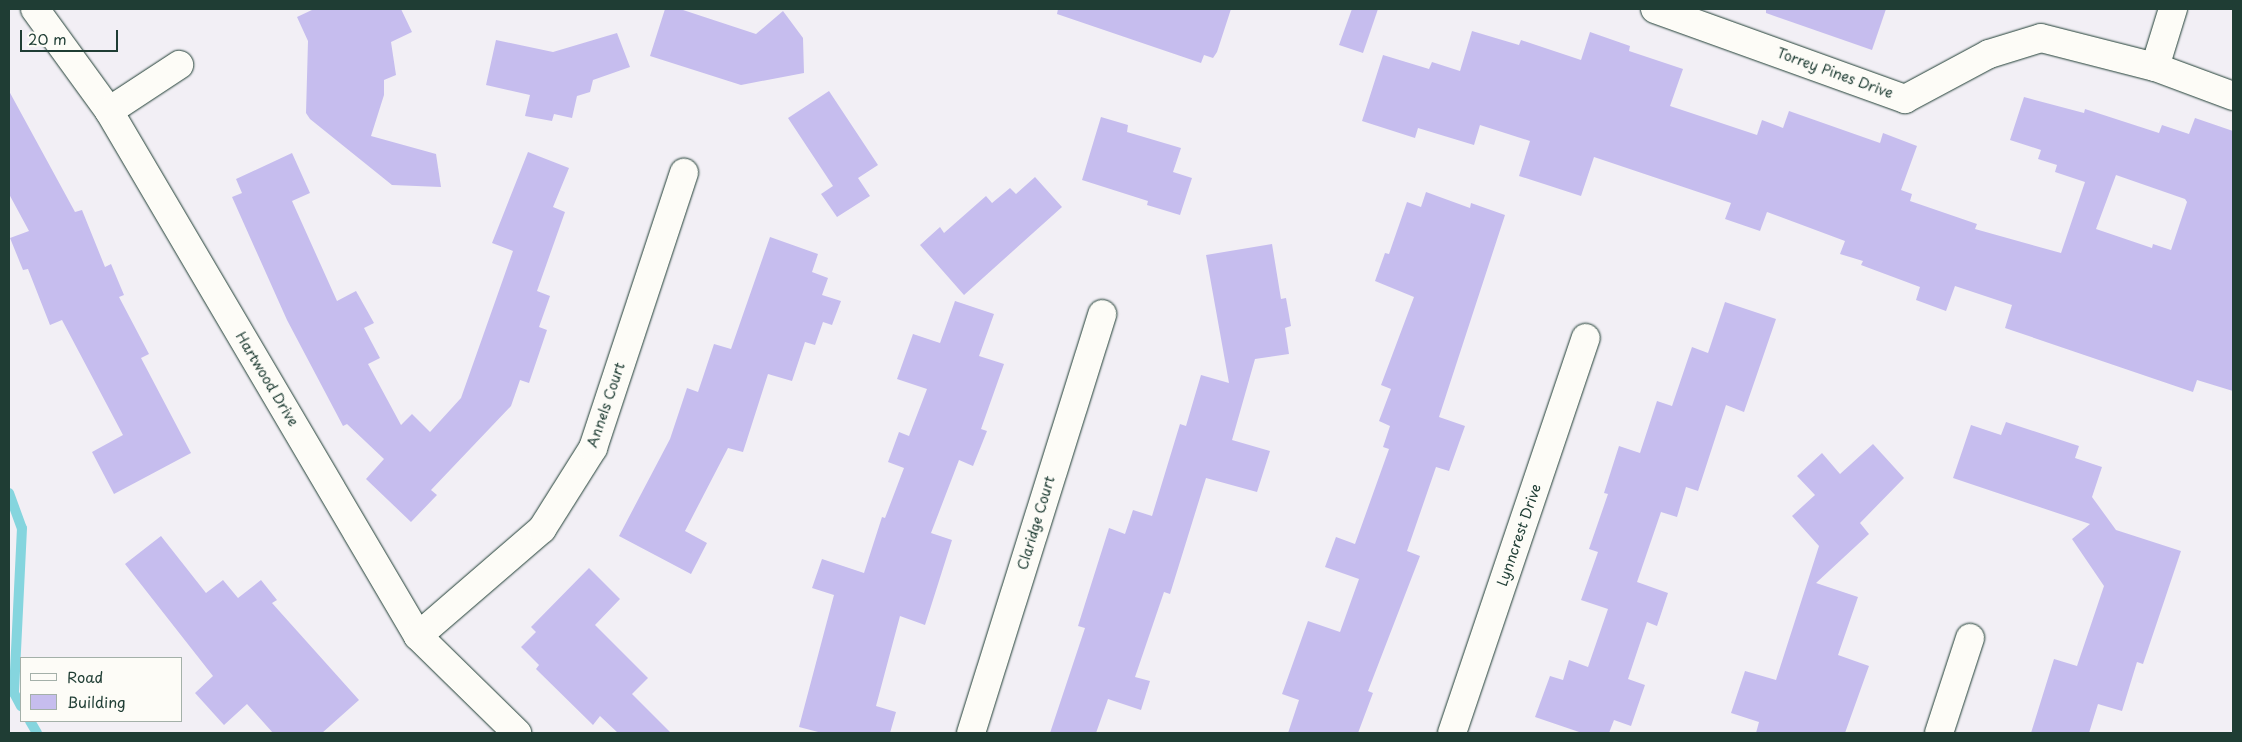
<!DOCTYPE html>
<html>
<head>
<meta charset="utf-8">
<style>
	body { margin:0 }
	#map { position:relative; width:2242px; height:742px; overflow:hidden; background:#f2eff5; font-family:"Playpen Sans",sans-serif }
	div>[style] { position:absolute }
	.stream>* { height:10px; margin:-5px; padding:0 5px; transform-origin:5px; border-radius:5px; background:#85d5de }
	.building>* { inset:0; background:#c6bdee }
	.roads { filter:drop-shadow(0 0 1px #1f3d34) drop-shadow(0 0 1px #1f3d34) }
	.street>* { height:28px; margin:-14px; padding:0 14px; transform-origin:14px; border-radius:14px; background:#fdfcf7 }
	span { translate:-50% -50%; white-space:nowrap; text-align:center; line-height:1.15; -webkit-text-stroke:5px #fdfcf7; paint-order:stroke }
	.street-label { font-size:14px; color:#1f3d34 }
	.frame { position:absolute; inset:0; border:10px solid #1f3d34; pointer-events:none }
	.legend { position:absolute; left:20px; top:657px; width:162px; height:65px; box-sizing:border-box; background:#fdfcf7; border:1px solid #a4b0a9; margin:0; padding:6px 9px; list-style:none; font-size:15px; color:#1f3d34 }
	.legend li { display:flex; align-items:center; gap:10px; height:25px }
	.legend b { width:25px; border:1px solid #a4b0a9 }
	.scale { position:absolute; left:20px; top:30px; width:98px; height:22px; box-sizing:border-box; border:2px solid #1f3d34; border-top:0; padding-left:6px; font-size:15px; line-height:18px; white-space:nowrap; color:#1f3d34; -webkit-text-stroke:4px #fdfcf7; paint-order:stroke }
</style>
</head>
<body>
<div id="map">
	<div class="stream">
		<div style="left:9px;top:493px;width:37px;rotate:70deg"></div>
		<div style="left:22px;top:528px;width:165px;rotate:92.8deg"></div>
		<div style="left:14px;top:693px;width:15px;rotate:62deg"></div>
		<div style="left:30px;top:721px;width:14px;rotate:60deg"></div>
	</div>
	<div class="building">
		<div style="clip-path:polygon(314px 9px,401px 9px,412px 32px,391px 42px,396px 75px,384px 80px,384px 95px,371px 136px,436px 154px,441px 187px,392px 185px,310px 119px,306px 113px,308px 41px,297px 17px)"></div>
		<div style="clip-path:polygon(665px 9px,680px 9px,756px 34px,783px 11px,803px 38px,804px 73px,741px 85px,650px 56px)"></div>
		<div style="clip-path:polygon(1058px 9px,1231px 9px,1217px 52px,1213px 58px,1204px 55px,1201px 63px,1057px 14px)"></div>
		<div style="clip-path:polygon(1352px 9px,1378px 9px,1363px 53px,1339px 45px)"></div>
		<div style="clip-path:polygon(1766px 9px,1886px 9px,1872px 50px,1766px 13px)"></div>
		<div style="clip-path:polygon(evenodd,1472px 31px,1519px 45px,1521px 40px,1581px 60px,1590px 32px,1630px 46px,1629px 51px,1683px 69px,1670px 106px,1757px 135px,1762px 120px,1783px 128px,1789px 111px,1880px 143px,1883px 133px,1917px 146px,1901px 190px,1912px 194px,1910px 201px,1977px 224px,1975px 229px,2061px 253px,2085px 182px,2055px 172px,2057px 165px,2038px 159px,2041px 150px,2010px 140px,2024px 97px,2084px 113px,2085px 109px,2159px 133px,2162px 125px,2189px 134px,2195px 118px,2233px 131px,2233px 391px,2197px 380px,2193px 392px,2005px 328px,2012px 305px,1955px 286px,1946px 311px,1916px 300px,1920px 287px,1861px 265px,1863px 261px,1840px 254px,1845px 241px,1767px 212px,1760px 231px,1725px 219px,1731px 203px,1594px 157px,1581px 196px,1519px 176px,1530px 141px,1480px 125px,1474px 145px,1418px 128px,1415px 138px,1362px 121px,1383px 55px,1429px 69px,1432px 62px,1460px 71px,1472px 31px,2116px 175px,2185px 199px,2187px 202px,2171px 250px,2153px 244px,2152px 248px,2096px 229px,2116px 175px)"></div>
		<div style="clip-path:polygon(617px 33px,630px 67px,593px 80px,590px 92px,577px 96px,572px 118px,554px 114px,552px 121px,525px 116px,530px 95px,486px 85px,496px 40px,553px 52px)"></div>
		<div style="clip-path:polygon(9px 91px,75px 212px,82px 210px,105px 267px,111px 264px,124px 295px,119px 297px,149px 354px,141px 358px,191px 453px,114px 494px,92px 452px,123px 435px,62px 320px,50px 325px,28px 269px,23px 270px,10px 238px,29px 231px,9px 194px)"></div>
		<div style="clip-path:polygon(829px 91px,878px 165px,858px 178px,870px 196px,837px 217px,821px 194px,833px 186px,788px 118px)"></div>
		<div style="clip-path:polygon(1101px 117px,1128px 125px,1127px 132px,1181px 148px,1173px 172px,1192px 178px,1180px 215px,1147px 205px,1148px 201px,1082px 180px)"></div>
		<div style="clip-path:polygon(528px 152px,569px 168px,553px 207px,565px 212px,537px 291px,550px 296px,539px 327px,547px 330px,529px 383px,520px 380px,511px 406px,431px 490px,437px 495px,411px 522px,366px 479px,384px 459px,347px 424px,343px 426px,287px 320px,232px 197px,242px 193px,236px 179px,292px 153px,310px 193px,292px 201px,337px 301px,356px 291px,374px 323px,364px 328px,380px 358px,368px 364px,401px 425px,412px 414px,430px 432px,461px 398px,513px 251px,492px 243px)"></div>
		<div style="clip-path:polygon(1035px 177px,1062px 207px,964px 295px,920px 245px,940px 227px,944px 233px,986px 196px,992px 203px,1010px 188px,1016px 194px)"></div>
		<div style="clip-path:polygon(1426px 192px,1470px 208px,1471px 203px,1505px 215px,1439px 417px,1465px 426px,1449px 471px,1436px 467px,1407px 551px,1420px 556px,1368px 691px,1373px 693px,1358px 733px,1288px 733px,1299px 700px,1282px 694px,1308px 621px,1340px 632px,1359px 579px,1325px 567px,1336px 537px,1355px 544px,1389px 449px,1383px 447px,1390px 426px,1379px 421px,1391px 389px,1381px 385px,1414px 297px,1375px 281px,1385px 253px,1389px 254px,1407px 202px,1421px 207px)"></div>
		<div style="clip-path:polygon(770px 237px,818px 254px,812px 272px,828px 278px,822px 295px,841px 301px,832px 325px,823px 322px,815px 345px,805px 342px,792px 381px,768px 374px,743px 452px,728px 448px,685px 531px,707px 543px,691px 574px,619px 536px,670px 439px,687px 388px,698px 392px,714px 344px,731px 349px)"></div>
		<div style="clip-path:polygon(1272px 244px,1281px 299px,1286px 298px,1291px 326px,1285px 328px,1289px 354px,1255px 359px,1232px 440px,1270px 451px,1257px 492px,1206px 478px,1170px 594px,1164px 592px,1135px 677px,1150px 681px,1141px 710px,1108px 699px,1096px 733px,1050px 733px,1085px 628px,1078px 626px,1109px 528px,1125px 534px,1133px 510px,1152px 516px,1180px 424px,1186px 426px,1201px 375px,1229px 383px,1206px 255px)"></div>
		<div style="clip-path:polygon(955px 301px,994px 314px,979px 356px,1004px 364px,981px 429px,987px 431px,973px 466px,959px 460px,931px 533px,952px 540px,925px 625px,900px 616px,876px 706px,896px 712px,890px 733px,822px 733px,799px 727px,834px 595px,812px 588px,822px 559px,864px 573px,882px 517px,885px 518px,904px 468px,888px 462px,899px 432px,909px 436px,927px 389px,897px 379px,913px 334px,940px 343px)"></div>
		<div style="clip-path:polygon(1725px 302px,1776px 319px,1744px 412px,1726px 405px,1698px 491px,1686px 487px,1677px 517px,1661px 512px,1637px 582px,1668px 593px,1657px 626px,1647px 622px,1628px 679px,1645px 685px,1631px 726px,1614px 720px,1609px 733px,1582px 733px,1535px 717px,1550px 676px,1563px 680px,1569px 660px,1588px 667px,1608px 609px,1581px 600px,1598px 552px,1589px 549px,1608px 494px,1604px 493px,1619px 446px,1640px 453px,1657px 401px,1672px 406px,1692px 347px,1708px 353px)"></div>
		<div style="clip-path:polygon(2006px 422px,2079px 446px,2075px 458px,2102px 467px,2092px 497px,2116px 530px,2181px 551px,2143px 664px,2137px 662px,2122px 711px,2098px 704px,2089px 733px,2031px 733px,2054px 659px,2077px 666px,2104px 586px,2072px 539px,2090px 524px,1953px 478px,1971px 425px,2001px 435px)"></div>
		<div style="clip-path:polygon(1873px 444px,1904px 478px,1860px 523px,1869px 534px,1816px 583px,1858px 597px,1838px 655px,1869px 666px,1845px 733px,1756px 733px,1759px 722px,1731px 713px,1745px 671px,1776px 680px,1819px 546px,1792px 516px,1815px 495px,1797px 476px,1822px 453px,1840px 474px)"></div>
		<div style="clip-path:polygon(161px 536px,206px 593px,223px 580px,238px 598px,261px 580px,277px 600px,272px 603px,359px 700px,322px 733px,273px 733px,247px 704px,224px 725px,195px 693px,213px 676px,125px 564px)"></div>
		<div style="clip-path:polygon(589px 568px,620px 599px,595px 625px,648px 678px,632px 694px,671px 733px,618px 733px,600px 716px,593px 725px,536px 669px,539px 665px,521px 647px,536px 632px,531px 627px)"></div>
	</div>
	<div class="roads">
		<div class="street">
			<div style="left:35px;top:9px;width:126px;rotate:54deg"></div>
			<div style="left:109px;top:111px;width:609px;rotate:59.52deg"></div>
			<div style="left:418px;top:636px;width:139px;rotate:44.4deg"></div>
			<div style="left:1655px;top:9px;width:266px;rotate:19.8deg"></div>
			<div style="left:1905px;top:99px;width:95px;rotate:-28.2deg"></div>
			<div style="left:1989px;top:54px;width:54px;rotate:-17.1deg"></div>
			<div style="left:2041px;top:38px;width:118px;rotate:14.3deg"></div>
			<div style="left:2155px;top:67px;width:83px;rotate:20.4deg"></div>
			<div style="left:2155px;top:67px;width:61px;rotate:-72.8deg"></div>
			<div style="left:109px;top:111px;width:84px;rotate:-33.3deg"></div>
			<div style="left:418px;top:636px;width:164px;rotate:-40.8deg"></div>
			<div style="left:542px;top:529px;width:96px;rotate:-57.8deg"></div>
			<div style="left:593px;top:448px;width:290px;rotate:-71.7deg"></div>
			<div style="left:971px;top:733px;width:439px;rotate:-72.6deg"></div>
			<div style="left:1452px;top:733px;width:417px;rotate:-71.3deg"></div>
			<div style="left:1939px;top:733px;width:100px;rotate:-71.9deg"></div>
		</div>
	</div>
	<div class="street-label">
		<span style="left:1835px;top:73px;rotate:20deg">Torrey Pines Drive</span>
		<span style="left:267px;top:379px;rotate:59deg">Hartwood Drive</span>
		<span style="left:606px;top:405px;rotate:-71deg">Annels Court</span>
		<span style="left:1036px;top:523px;rotate:-73deg">Claridge Court</span>
		<span style="left:1519px;top:535px;rotate:-71deg">Lynncrest Drive</span>
	</div>
	<div class="frame"></div>
	<ul class="legend">
	<li><b style="height:6px;background:#fdfcf7"></b>Road</li>
	<li><b style="height:14px;background:#c6bdee"></b>Building</li>
	</ul>
	<div class="scale">20 m</div>
</div>
</body>
</html>
